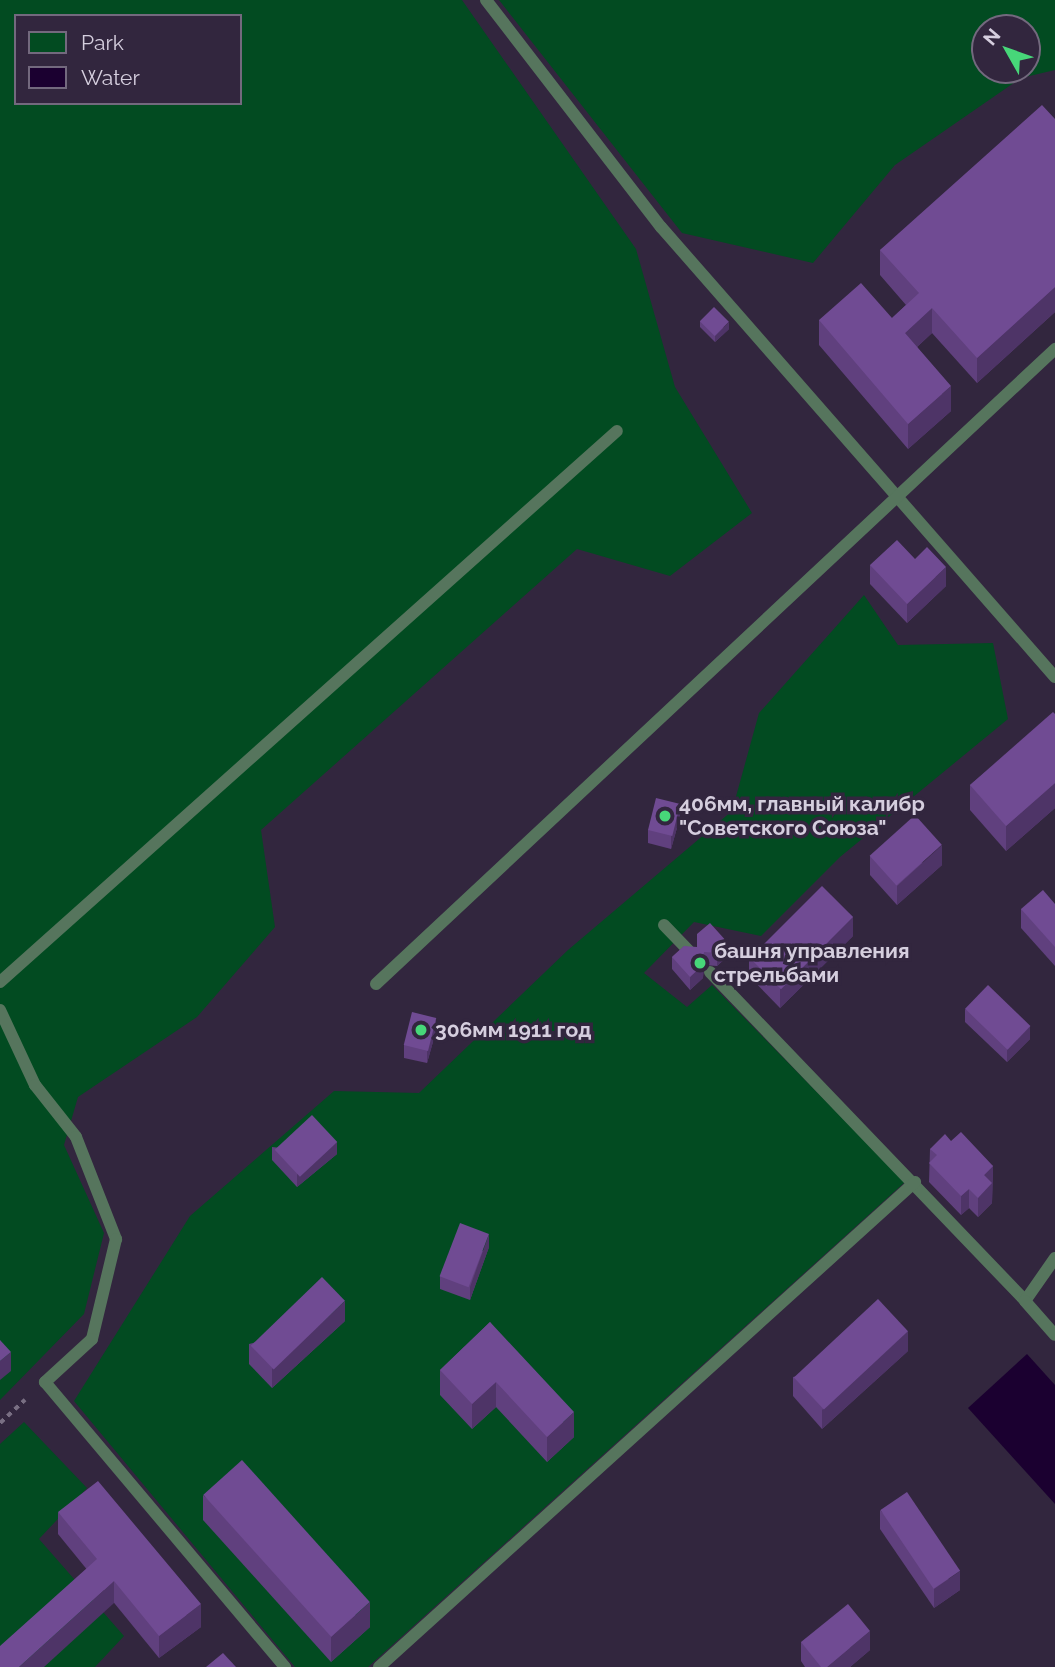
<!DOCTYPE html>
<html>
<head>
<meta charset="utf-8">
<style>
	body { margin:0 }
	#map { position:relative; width:1055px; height:1667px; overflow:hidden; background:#32263e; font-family:Raleway,sans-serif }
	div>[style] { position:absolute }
	.green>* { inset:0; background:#024b21 }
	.water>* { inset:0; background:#1b0030 }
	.path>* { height:3.5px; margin-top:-1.75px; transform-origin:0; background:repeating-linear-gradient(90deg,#796f83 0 5px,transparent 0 10px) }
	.service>* { height:12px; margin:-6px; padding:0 6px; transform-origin:6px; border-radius:6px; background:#56755d }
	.wall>* { inset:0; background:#60407e }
	.shaded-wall>* { inset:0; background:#4e3467 }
	.building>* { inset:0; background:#704b93; transform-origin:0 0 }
	.dots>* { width:19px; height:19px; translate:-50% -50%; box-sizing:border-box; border:4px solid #32263e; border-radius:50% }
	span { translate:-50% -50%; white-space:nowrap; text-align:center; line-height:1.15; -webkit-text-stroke:7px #32263e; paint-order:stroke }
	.poi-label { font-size:21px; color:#d5cede; font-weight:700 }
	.left { translate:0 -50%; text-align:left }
	.legend { position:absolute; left:14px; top:14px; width:228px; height:91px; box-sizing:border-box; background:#32263e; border:2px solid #73697e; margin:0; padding:9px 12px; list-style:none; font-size:21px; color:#d5cede }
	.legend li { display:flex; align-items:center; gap:14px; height:35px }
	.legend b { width:35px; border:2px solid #73697e }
	.north { position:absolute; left:971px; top:14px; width:70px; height:70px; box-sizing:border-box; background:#32263e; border:2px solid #73697e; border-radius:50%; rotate:310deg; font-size:19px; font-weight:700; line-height:28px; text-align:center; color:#d5cede }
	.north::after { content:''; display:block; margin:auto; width:24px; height:32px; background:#47d779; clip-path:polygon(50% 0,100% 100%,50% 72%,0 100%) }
</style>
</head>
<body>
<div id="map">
	<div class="green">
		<div style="clip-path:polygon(evenodd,0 0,462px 0,636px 249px,675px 387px,752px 513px,670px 576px,577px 549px,261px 830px,275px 927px,197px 1017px,78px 1097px,64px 1145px,104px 1233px,84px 1314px,0 1400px,0 0,16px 16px,240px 16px,240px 103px,16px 103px,16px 16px)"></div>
		<div style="clip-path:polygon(evenodd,499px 0,1055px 0,1055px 70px,1021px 78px,895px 165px,813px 263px,682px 233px,499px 0,1027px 28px,1027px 70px,985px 70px,985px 28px,1027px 28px)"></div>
		<div style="clip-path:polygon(864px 595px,898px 645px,993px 643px,1008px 719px,840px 857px,761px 936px,694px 922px,644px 973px,687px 1007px,712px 985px,905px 1182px,368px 1667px,295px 1667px,74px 1401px,190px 1216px,334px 1091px,419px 1093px,568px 950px,732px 811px,759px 713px)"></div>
		<div style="clip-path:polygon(24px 1422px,87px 1488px,39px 1539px,124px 1636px,95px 1667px,0 1667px,0 1444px)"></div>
	</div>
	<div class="water">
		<div style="clip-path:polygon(1027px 1354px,1055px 1385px,1055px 1504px,968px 1408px)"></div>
	</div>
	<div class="path">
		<div style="left:0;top:1423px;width:34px;rotate:-43deg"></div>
	</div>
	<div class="service">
		<div style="left:486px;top:0;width:287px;rotate:52.4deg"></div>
		<div style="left:661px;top:227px;width:598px;rotate:48.8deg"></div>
		<div style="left:664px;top:925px;width:39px;rotate:46deg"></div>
		<div style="left:710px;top:972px;width:455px;rotate:46.2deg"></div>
		<div style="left:0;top:982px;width:827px;rotate:-41.77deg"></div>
		<div style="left:376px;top:984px;width:930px;rotate:-43.08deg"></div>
		<div style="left:0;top:1010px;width:83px;rotate:65deg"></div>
		<div style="left:35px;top:1085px;width:66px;rotate:51.7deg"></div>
		<div style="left:76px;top:1137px;width:110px;rotate:68.6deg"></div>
		<div style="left:116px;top:1239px;width:103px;rotate:103.5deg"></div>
		<div style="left:92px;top:1339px;width:64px;rotate:137.5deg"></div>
		<div style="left:45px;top:1382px;width:373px;rotate:49.9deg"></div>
		<div style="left:1055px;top:1258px;width:52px;rotate:124.9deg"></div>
		<div style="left:1025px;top:1301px;width:45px;rotate:48.6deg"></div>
		<div style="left:379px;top:1667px;width:723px;rotate:-42.14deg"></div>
	</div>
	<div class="wall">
		<div style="clip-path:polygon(1055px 119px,1055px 312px,977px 383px,932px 333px,917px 347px,951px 411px,908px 449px,819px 345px,819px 320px,892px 318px,906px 305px,880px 275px,880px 250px)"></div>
		<div style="clip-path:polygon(700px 321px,729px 329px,715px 342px,700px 327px)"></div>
		<div style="clip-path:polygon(915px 559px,946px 586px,907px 623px,870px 584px,870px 565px)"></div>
		<div style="clip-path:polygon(1055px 714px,1055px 808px,1006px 851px,970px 810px,970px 785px)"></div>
		<div style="clip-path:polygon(680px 817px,671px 849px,648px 843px,648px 830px)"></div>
		<div style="clip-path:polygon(870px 856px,942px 865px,897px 905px,870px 875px)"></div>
		<div style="clip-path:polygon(1055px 904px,1055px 966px,1021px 928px,1021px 909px)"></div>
		<div style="clip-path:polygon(853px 936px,780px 1008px,749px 976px,749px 957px)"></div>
		<div style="clip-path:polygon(684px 946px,728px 956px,717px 966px,704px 965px,703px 978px,690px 990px,672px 969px,672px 957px)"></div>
		<div style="clip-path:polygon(965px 1009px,1030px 1039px,1007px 1062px,965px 1022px)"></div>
		<div style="clip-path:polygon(436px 1031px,427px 1063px,404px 1058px,404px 1045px)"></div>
		<div style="clip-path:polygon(951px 1141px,993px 1166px,992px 1203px,978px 1217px,969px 1208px,961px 1215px,929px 1182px,930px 1149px)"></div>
		<div style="clip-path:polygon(272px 1147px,337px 1154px,297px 1187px,272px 1160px)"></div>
		<div style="clip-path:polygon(489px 1247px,470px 1300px,440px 1289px,440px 1276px)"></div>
		<div style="clip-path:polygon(345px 1321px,272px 1388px,249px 1364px,249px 1344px)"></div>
		<div style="clip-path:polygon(490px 1322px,574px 1437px,547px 1462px,496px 1407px,472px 1429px,440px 1395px,440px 1370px)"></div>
		<div style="clip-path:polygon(908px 1351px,822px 1429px,793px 1396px,793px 1377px)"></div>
		<div style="clip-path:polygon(203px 1495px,370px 1627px,331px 1662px,203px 1520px)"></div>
		<div style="clip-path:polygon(880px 1510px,960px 1590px,934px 1608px,880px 1529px)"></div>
		<div style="clip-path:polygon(58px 1512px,201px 1627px,159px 1658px,58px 1534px)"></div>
		<div style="clip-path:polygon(801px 1642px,870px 1650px,850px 1667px,805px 1667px,801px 1661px)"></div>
	</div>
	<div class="shaded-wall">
		<div style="clip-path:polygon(1055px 287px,1055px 312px,977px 383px,977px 358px)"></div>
		<div style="clip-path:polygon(932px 308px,932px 333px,905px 358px,905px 333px)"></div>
		<div style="clip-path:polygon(729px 322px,729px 329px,715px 342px,715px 336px)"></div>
		<div style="clip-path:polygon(951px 386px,951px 411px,908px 449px,908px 424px)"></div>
		<div style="clip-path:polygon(946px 567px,946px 586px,907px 623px,907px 604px)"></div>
		<div style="clip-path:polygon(1055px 783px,1055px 808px,1006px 851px,1006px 826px)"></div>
		<div style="clip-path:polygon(680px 804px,680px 817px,671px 849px,671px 836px)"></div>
		<div style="clip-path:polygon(942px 845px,942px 865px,897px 905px,897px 886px)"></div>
		<div style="clip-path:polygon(853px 917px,853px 936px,780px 1008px,780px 989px)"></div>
		<div style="clip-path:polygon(728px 943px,728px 956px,717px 966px,717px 953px)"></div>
		<div style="clip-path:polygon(704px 952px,703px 978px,690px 990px,690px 977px)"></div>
		<div style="clip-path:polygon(436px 1018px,436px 1031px,427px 1063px,427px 1050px)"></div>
		<div style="clip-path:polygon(1030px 1026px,1030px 1039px,1007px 1062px,1007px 1049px)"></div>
		<div style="clip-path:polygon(337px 1142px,337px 1154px,297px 1187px,297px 1174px)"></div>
		<div style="clip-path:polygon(993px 1166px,992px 1203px,978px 1217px,978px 1198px,984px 1175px)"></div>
		<div style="clip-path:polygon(969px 1189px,969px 1208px,961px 1215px,961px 1196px)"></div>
		<div style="clip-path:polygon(489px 1234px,489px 1247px,470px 1300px,470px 1287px)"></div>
		<div style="clip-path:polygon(345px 1301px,345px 1321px,272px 1388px,272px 1369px)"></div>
		<div style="clip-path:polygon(908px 1331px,908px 1351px,822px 1429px,822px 1410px)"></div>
		<div style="clip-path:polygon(11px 1352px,11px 1371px,0 1380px,0 1361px)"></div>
		<div style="clip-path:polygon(496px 1382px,496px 1407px,472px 1429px,472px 1404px)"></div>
		<div style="clip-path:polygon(574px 1412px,574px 1437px,547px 1462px,547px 1437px)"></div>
		<div style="clip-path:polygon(960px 1571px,960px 1590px,934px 1608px,934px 1589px)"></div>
		<div style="clip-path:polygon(114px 1581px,114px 1603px,44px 1667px,19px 1667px)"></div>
		<div style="clip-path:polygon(370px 1602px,370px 1627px,331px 1662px,331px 1637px)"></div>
		<div style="clip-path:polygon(201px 1604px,201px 1627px,159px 1658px,159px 1636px)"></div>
		<div style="clip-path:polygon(870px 1631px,870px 1650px,850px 1667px,827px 1667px)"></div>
	</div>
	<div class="building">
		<div style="clip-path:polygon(1042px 105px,1055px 119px,1055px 287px,977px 358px,932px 308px,905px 333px,951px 386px,908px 424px,819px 320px,861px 283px,892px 318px,919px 293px,880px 250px)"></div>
		<div style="left:714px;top:307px;width:21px;height:20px;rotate:45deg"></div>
		<div style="clip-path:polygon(897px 540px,915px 559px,927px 547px,946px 567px,907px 604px,870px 565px)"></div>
		<div style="clip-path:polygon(1053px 712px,1055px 714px,1055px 783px,1006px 826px,970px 785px)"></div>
		<div style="left:656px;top:798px;width:25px;height:33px;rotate:14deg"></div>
		<div style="left:915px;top:815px;width:40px;height:61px;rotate:48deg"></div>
		<div style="left:822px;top:886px;width:44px;height:102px;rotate:45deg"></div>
		<div style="clip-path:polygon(1043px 890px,1055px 904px,1055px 947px,1021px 909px)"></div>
		<div style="clip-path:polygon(710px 923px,728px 943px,717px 953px,704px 952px,703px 965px,690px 977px,672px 957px,684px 946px,697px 947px,697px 934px)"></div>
		<div style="left:988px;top:985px;width:59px;height:33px;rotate:44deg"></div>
		<div style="left:412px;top:1012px;width:25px;height:34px;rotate:14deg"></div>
		<div style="left:312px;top:1115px;width:37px;height:51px;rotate:47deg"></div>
		<div style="clip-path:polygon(961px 1132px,993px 1166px,984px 1175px,992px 1183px,978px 1198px,969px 1189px,961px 1196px,929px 1163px,937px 1155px,930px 1149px,945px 1134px,951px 1141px)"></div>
		<div style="left:460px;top:1223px;width:31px;height:57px;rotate:21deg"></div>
		<div style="left:322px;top:1277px;width:33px;height:99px;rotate:46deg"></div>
		<div style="left:878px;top:1299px;width:44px;height:115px;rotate:47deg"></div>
		<div style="clip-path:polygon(490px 1322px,574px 1412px,547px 1437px,496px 1382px,472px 1404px,440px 1370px)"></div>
		<div style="clip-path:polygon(0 1340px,11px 1352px,0 1361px)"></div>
		<div style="left:242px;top:1460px;width:191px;height:52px;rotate:48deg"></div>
		<div style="clip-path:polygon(98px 1481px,201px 1604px,159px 1636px,114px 1581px,19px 1667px,0 1667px,0 1646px,97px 1559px,58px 1512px)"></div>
		<div style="left:907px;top:1492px;width:95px;height:32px;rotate:56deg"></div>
		<div style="clip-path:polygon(848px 1604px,870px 1631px,827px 1667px,821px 1667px,801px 1642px)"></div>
		<div style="clip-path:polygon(223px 1653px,236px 1667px,206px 1667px)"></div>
	</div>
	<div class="dots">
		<div style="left:665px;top:816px;background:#47d779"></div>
		<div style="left:700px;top:963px;background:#47d779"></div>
		<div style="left:421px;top:1030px;background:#47d779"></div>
	</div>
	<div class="poi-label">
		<span class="left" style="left:679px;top:816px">406мм, главный калибр<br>"Советского Союза"</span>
		<span class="left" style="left:714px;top:963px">башня управления<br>стрельбами</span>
		<span class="left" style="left:435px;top:1030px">306мм 1911 год</span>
	</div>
	<ul class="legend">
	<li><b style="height:19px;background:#024b21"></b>Park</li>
	<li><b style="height:19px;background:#1b0030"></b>Water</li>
	</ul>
	<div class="north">N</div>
</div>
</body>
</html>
